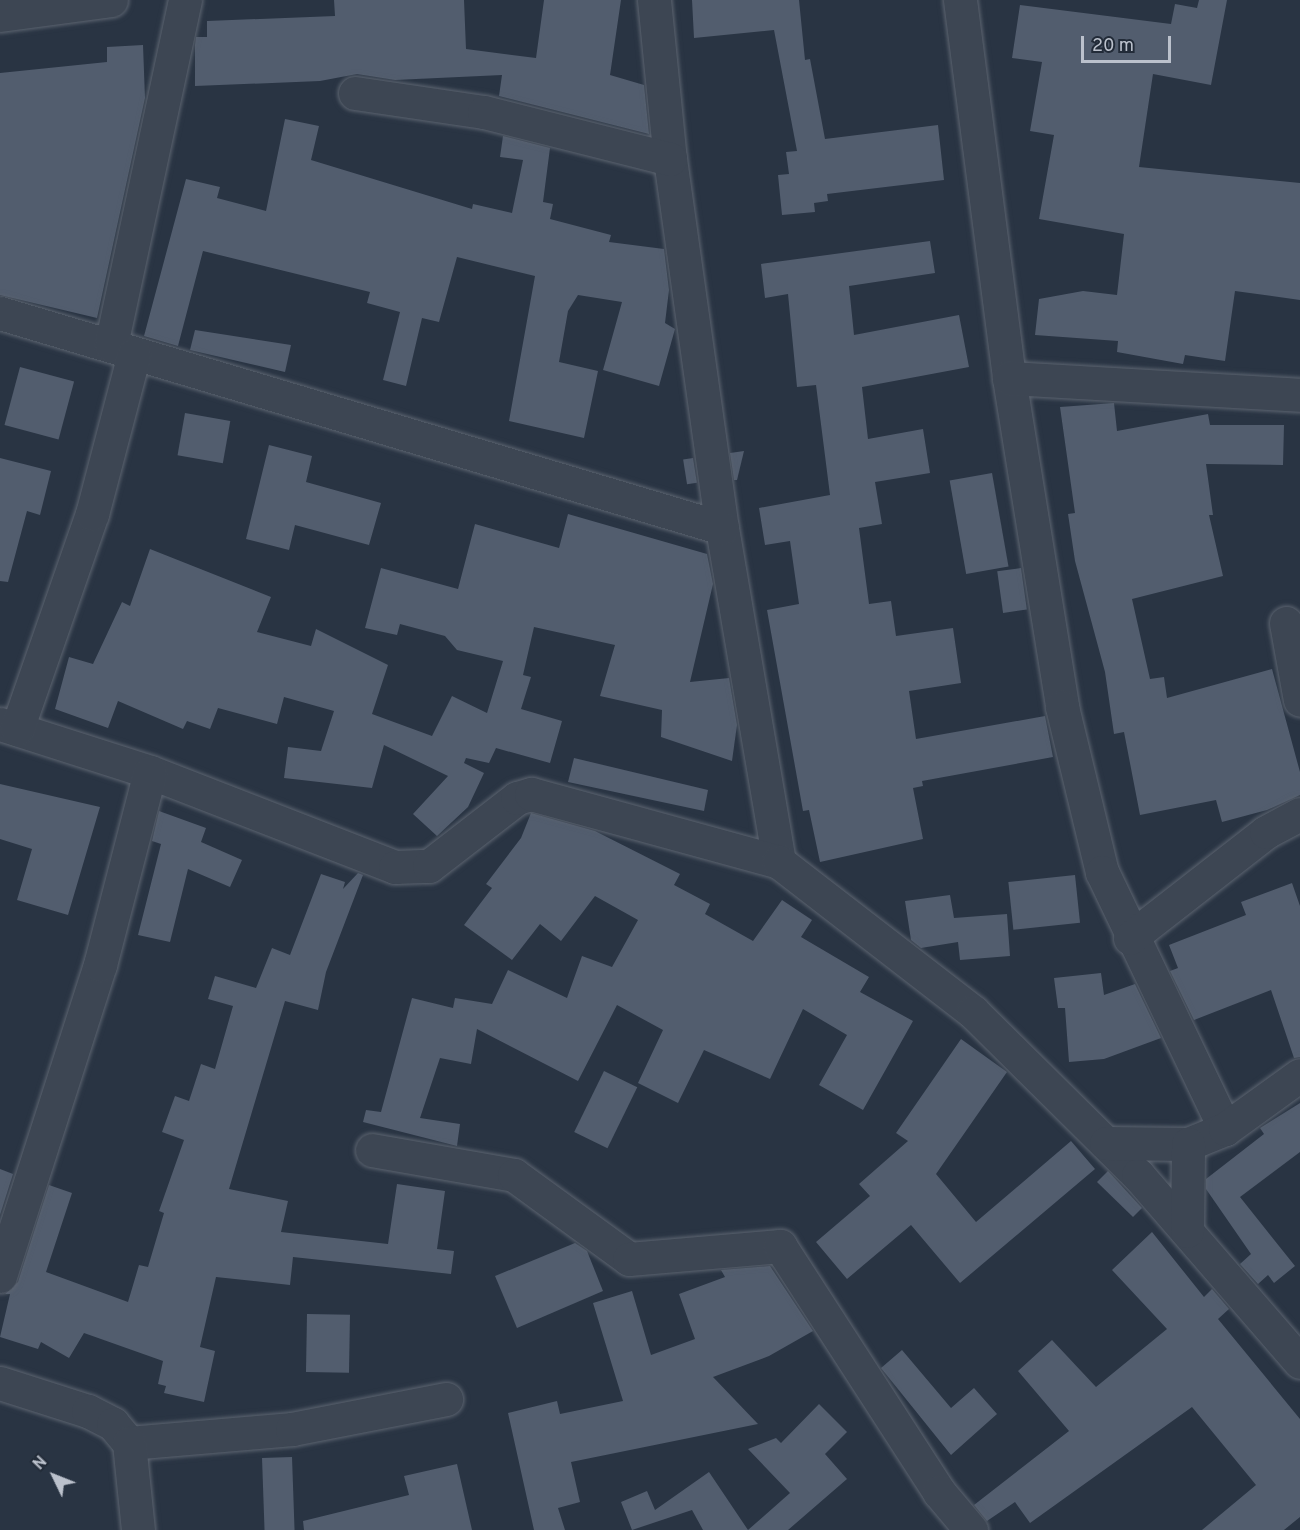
<!DOCTYPE html>
<html>
<head>
<meta charset="utf-8">
<style>
	body { margin:0 }
	#map { position:relative; width:1300px; height:1530px; overflow:hidden; background:#293443; font-family:Overpass,sans-serif }
	div>[style] { position:absolute }
	.building>* { inset:0; background:#525d6e; transform-origin:0 0 }
	.roads { filter:drop-shadow(0 0 2px #5c6470) drop-shadow(0 0 2px #5c6470) }
	.minor>* { height:33px; margin:-16.5px; padding:0 16.5px; transform-origin:16.5px; border-radius:16.5px; background:#3d4653 }
	span { translate:-50% -50%; white-space:nowrap; text-align:center; line-height:1.15; -webkit-text-stroke:6px #222b38; paint-order:stroke }
	.north { position:absolute; left:24px; top:1446px; width:60px; height:60px; -webkit-text-stroke:4px #222b38; paint-order:stroke; rotate:313deg; font-size:16px; font-weight:700; line-height:24px; text-align:center; color:#bbc1cc }
	.north::after { content:''; display:block; margin:auto; width:21px; height:27px; background:#bbc1cc; clip-path:polygon(50% 0,100% 100%,50% 72%,0 100%) }
	.scale { position:absolute; left:1081px; top:36px; width:90px; height:27px; box-sizing:border-box; border:3px solid #bbc1cc; border-top:0; padding-left:8px; font-size:18px; line-height:21px; white-space:nowrap; color:#bbc1cc; -webkit-text-stroke:4px #222b38; paint-order:stroke }
</style>
</head>
<body>
<div id="map">
	<div class="building">
		<div style="clip-path:polygon(334px 0,464px 0,466px 49px,536px 58px,544px 0,621px 0,610px 75px,644px 85px,649px 134px,499px 96px,502px 75px,395px 80px,357px 74px,320px 81px,195px 86px,195px 45px,196px 37px,207px 37px,207px 21px,335px 16px)"></div>
		<div style="clip-path:polygon(692px 0,799px 0,805px 60px,810px 59px,825px 139px,938px 125px,944px 180px,827px 194px,828px 201px,814px 203px,815px 212px,782px 215px,778px 175px,789px 174px,786px 152px,797px 151px,774px 30px,694px 38px)"></div>
		<div style="clip-path:polygon(1199px 0,1227px 0,1211px 85px,1153px 74px,1139px 167px,1300px 183px,1300px 300px,1235px 291px,1225px 361px,1185px 355px,1183px 364px,1117px 352px,1118px 341px,1035px 335px,1039px 299px,1083px 291px,1117px 295px,1124px 234px,1039px 219px,1054px 135px,1030px 131px,1042px 62px,1012px 58px,1020px 5px,1171px 24px,1175px 4px,1197px 8px)"></div>
		<div style="clip-path:polygon(143px 45px,145px 98px,97px 318px,0 295px,0 73px,107px 62px,107px 47px)"></div>
		<div style="clip-path:polygon(285px 119px,319px 126px,311px 160px,472px 209px,473px 204px,512px 213px,523px 160px,500px 157px,503px 136px,550px 148px,543px 202px,553px 204px,550px 219px,611px 235px,609px 242px,664px 249px,669px 290px,665px 323px,675px 329px,659px 386px,603px 370px,622px 302px,578px 295px,568px 311px,559px 362px,598px 371px,584px 438px,509px 421px,535px 276px,457px 257px,439px 322px,422px 318px,406px 386px,383px 380px,400px 312px,367px 303px,370px 292px,203px 251px,178px 346px,144px 336px,186px 179px,220px 187px,217px 198px,266px 211px)"></div>
		<div style="clip-path:polygon(930px 241px,935px 273px,849px 286px,854px 335px,959px 315px,969px 367px,862px 387px,868px 439px,923px 429px,930px 473px,875px 482px,882px 524px,859px 528px,869px 604px,891px 601px,896px 636px,953px 628px,961px 683px,909px 691px,916px 739px,1045px 716px,1053px 757px,922px 781px,923px 786px,913px 788px,923px 839px,820px 862px,809px 810px,803px 811px,767px 610px,799px 604px,790px 541px,765px 545px,759px 508px,830px 495px,816px 385px,797px 387px,788px 294px,765px 298px,761px 264px)"></div>
		<div style="clip-path:polygon(195px 330px,291px 345px,285px 372px,190px 350px)"></div>
		<div style="left:20px;top:367px;width:56px;height:60px;rotate:15deg"></div>
		<div style="clip-path:polygon(1114px 403px,1117px 431px,1208px 414px,1210px 425px,1284px 425px,1283px 465px,1206px 464px,1213px 515px,1209px 515px,1223px 576px,1132px 599px,1150px 679px,1164px 677px,1167px 698px,1272px 669px,1300px 772px,1300px 795px,1267px 810px,1222px 822px,1216px 800px,1140px 815px,1124px 732px,1114px 734px,1105px 672px,1075px 561px,1068px 514px,1075px 513px,1060px 407px)"></div>
		<div style="left:185px;top:413px;width:46px;height:43px;rotate:10deg"></div>
		<div style="clip-path:polygon(269px 445px,312px 456px,306px 482px,381px 503px,369px 545px,295px 525px,289px 550px,246px 539px)"></div>
		<div style="clip-path:polygon(744px 451px,737px 480px,734px 480px,730px 453px)"></div>
		<div style="clip-path:polygon(0 458px,51px 471px,40px 515px,27px 511px,8px 582px,0 581px)"></div>
		<div style="left:693px;top:458px;width:25px;height:10px;rotate:81deg"></div>
		<div style="left:992px;top:473px;width:95px;height:43px;rotate:80deg"></div>
		<div style="clip-path:polygon(568px 514px,707px 554px,713px 584px,690px 682px,729px 678px,737px 725px,732px 761px,661px 737px,662px 710px,600px 696px,615px 645px,534px 627px,523px 675px,531px 677px,521px 709px,562px 721px,550px 763px,496px 748px,489px 763px,466px 758px,464px 763px,484px 773px,468px 807px,437px 836px,413px 814px,448px 776px,384px 745px,372px 788px,284px 778px,288px 747px,321px 751px,334px 711px,284px 697px,277px 724px,218px 708px,210px 729px,187px 721px,183px 729px,118px 701px,108px 728px,55px 709px,69px 657px,93px 664px,122px 602px,130px 606px,150px 549px,271px 597px,257px 632px,311px 646px,316px 629px,388px 665px,372px 714px,432px 736px,452px 696px,487px 713px,503px 661px,457px 650px,445px 636px,400px 624px,397px 635px,365px 628px,381px 568px,458px 589px,475px 524px,559px 548px)"></div>
		<div style="left:1021px;top:568px;width:42px;height:24px;rotate:82deg"></div>
		<div style="clip-path:polygon(574px 758px,708px 790px,704px 811px,568px 782px)"></div>
		<div style="clip-path:polygon(0 784px,100px 807px,68px 915px,17px 900px,32px 849px,0 839px)"></div>
		<div style="clip-path:polygon(159px 811px,206px 828px,201px 842px,242px 860px,230px 887px,188px 869px,170px 942px,138px 935px,161px 844px,152px 841px)"></div>
		<div style="clip-path:polygon(531px 813px,595px 831px,680px 874px,674px 885px,710px 904px,705px 914px,753px 941px,782px 900px,812px 920px,801px 937px,869px 977px,860px 992px,913px 1021px,863px 1110px,819px 1085px,847px 1035px,803px 1009px,770px 1079px,704px 1050px,678px 1103px,638px 1083px,663px 1030px,617px 1005px,578px 1081px,477px 1029px,471px 1064px,440px 1058px,420px 1118px,460px 1124px,457px 1146px,363px 1122px,366px 1110px,381px 1112px,412px 998px,453px 1008px,455px 998px,492px 1004px,508px 970px,567px 998px,582px 956px,612px 967px,638px 920px,595px 896px,561px 941px,540px 924px,512px 960px,464px 925px,492px 888px,486px 884px,521px 838px)"></div>
		<div style="clip-path:polygon(358px 873px,363px 875px,326px 972px,318px 1010px,285px 1001px,229px 1189px,288px 1201px,281px 1232px,388px 1244px,397px 1184px,445px 1191px,437px 1249px,454px 1251px,451px 1274px,293px 1257px,290px 1285px,216px 1277px,200px 1347px,215px 1351px,204px 1402px,164px 1393px,166px 1386px,158px 1384px,163px 1361px,84px 1333px,69px 1358px,41px 1342px,38px 1349px,0 1337px,10px 1294px,5px 1294px,18px 1282px,49px 1185px,72px 1193px,46px 1272px,128px 1302px,139px 1265px,148px 1267px,164px 1213px,159px 1211px,184px 1140px,162px 1132px,175px 1096px,189px 1101px,201px 1064px,215px 1069px,233px 1006px,208px 999px,215px 976px,256px 988px,272px 948px,290px 955px,321px 874px,345px 882px,343px 889px)"></div>
		<div style="left:1075px;top:875px;width:48px;height:67px;rotate:84deg"></div>
		<div style="clip-path:polygon(1292px 883px,1300px 906px,1300px 1057px,1294px 1058px,1271px 990px,1194px 1020px,1170px 971px,1178px 968px,1169px 945px,1246px 915px,1241px 902px)"></div>
		<div style="clip-path:polygon(950px 895px,954px 918px,1007px 914px,1010px 956px,960px 960px,958px 942px,921px 948px,911px 940px,905px 901px)"></div>
		<div style="clip-path:polygon(1101px 973px,1104px 995px,1135px 984px,1161px 1038px,1104px 1059px,1069px 1062px,1065px 1008px,1058px 1008px,1054px 978px)"></div>
		<div style="clip-path:polygon(961px 1039px,1007px 1072px,936px 1174px,976px 1222px,1071px 1141px,1095px 1169px,960px 1283px,911px 1225px,847px 1279px,816px 1242px,870px 1196px,859px 1184px,908px 1141px,896px 1133px)"></div>
		<div style="left:604px;top:1071px;width:37px;height:68px;rotate:26deg"></div>
		<div style="clip-path:polygon(1300px 1103px,1300px 1152px,1240px 1197px,1295px 1266px,1274px 1283px,1268px 1275px,1258px 1284px,1240px 1264px,1251px 1254px,1206px 1189px,1206px 1179px,1264px 1134px,1260px 1128px)"></div>
		<div style="clip-path:polygon(0 1169px,13px 1174px,0 1215px)"></div>
		<div style="clip-path:polygon(1108px 1171px,1142px 1208px,1133px 1217px,1097px 1182px)"></div>
		<div style="clip-path:polygon(1152px 1232px,1204px 1297px,1212px 1289px,1229px 1309px,1218px 1319px,1300px 1419px,1300px 1517px,1284px 1530px,1202px 1530px,1256px 1485px,1192px 1407px,1030px 1523px,1015px 1502px,987px 1521px,974px 1505px,1069px 1431px,1018px 1371px,1052px 1340px,1096px 1387px,1167px 1329px,1112px 1270px)"></div>
		<div style="clip-path:polygon(575px 1243px,587px 1251px,603px 1291px,517px 1328px,495px 1276px)"></div>
		<div style="clip-path:polygon(770px 1266px,813px 1331px,769px 1356px,713px 1377px,758px 1424px,571px 1462px,580px 1502px,558px 1508px,565px 1530px,534px 1530px,508px 1413px,557px 1401px,560px 1414px,623px 1401px,593px 1303px,632px 1291px,651px 1355px,695px 1339px,679px 1294px,725px 1277px,721px 1270px)"></div>
		<div style="left:307px;top:1314px;width:43px;height:58px;rotate:1deg"></div>
		<div style="clip-path:polygon(902px 1350px,951px 1408px,974px 1388px,997px 1414px,951px 1455px,881px 1368px)"></div>
		<div style="clip-path:polygon(819px 1404px,847px 1432px,825px 1454px,847px 1479px,788px 1530px,703px 1530px,692px 1510px,632px 1530px,621px 1502px,647px 1491px,655px 1510px,709px 1472px,748px 1530px,790px 1493px,748px 1449px,776px 1438px,781px 1443px)"></div>
		<div style="left:292px;top:1457px;width:73px;height:30px;rotate:88deg"></div>
		<div style="clip-path:polygon(457px 1464px,472px 1530px,304px 1530px,303px 1521px,409px 1495px,404px 1476px)"></div>
	</div>
	<div class="roads">
		<div class="minor">
			<div style="left:654px;top:0;width:160px;rotate:84.3deg"></div>
			<div style="left:670px;top:159px;width:373px;rotate:82deg"></div>
			<div style="left:722px;top:528px;width:339px;rotate:80.3deg"></div>
			<div style="left:960px;top:0;width:381px;rotate:82.6deg"></div>
			<div style="left:1009px;top:378px;width:333px;rotate:80.8deg"></div>
			<div style="left:1062px;top:707px;width:170px;rotate:76.4deg"></div>
			<div style="left:1102px;top:872px;width:285px;rotate:64.4deg"></div>
			<div style="left:0;top:15px;width:112px;rotate:-7.7deg"></div>
			<div style="left:355px;top:93px;width:130px;rotate:8.4deg"></div>
			<div style="left:484px;top:112px;width:192px;rotate:14.2deg"></div>
			<div style="left:0;top:313px;width:753px;rotate:16.58deg"></div>
			<div style="left:111px;top:345px;width:353px;rotate:-77.9deg"></div>
			<div style="left:1009px;top:378px;width:291px;rotate:3.3deg"></div>
			<div style="left:1286px;top:623px;width:78px;rotate:79.7deg"></div>
			<div style="left:0;top:724px;width:157px;rotate:17.7deg"></div>
			<div style="left:150px;top:772px;width:263px;rotate:21.2deg"></div>
			<div style="left:395px;top:867px;width:34px;rotate:-2deg"></div>
			<div style="left:429px;top:866px;width:111px;rotate:-37.7deg"></div>
			<div style="left:517px;top:798px;width:15px;rotate:-16deg"></div>
			<div style="left:531px;top:794px;width:257px;rotate:15.3deg"></div>
			<div style="left:779px;top:862px;width:245px;rotate:37.7deg"></div>
			<div style="left:973px;top:1012px;width:232px;rotate:44.7deg"></div>
			<div style="left:1138px;top:1175px;width:247px;rotate:49.1deg"></div>
			<div style="left:17px;top:729px;width:228px;rotate:-70.8deg"></div>
			<div style="left:92px;top:514px;width:165px;rotate:-75.3deg"></div>
			<div style="left:1130px;top:938px;width:172px;rotate:-37.9deg"></div>
			<div style="left:1266px;top:832px;width:38px;rotate:-28deg"></div>
			<div style="left:1106px;top:1143px;width:82px;rotate:0.7deg"></div>
			<div style="left:1188px;top:1144px;width:40px;rotate:-22deg"></div>
			<div style="left:1225px;top:1129px;width:92px;rotate:-35.8deg"></div>
			<div style="left:372px;top:1150px;width:144px;rotate:10deg"></div>
			<div style="left:514px;top:1175px;width:142px;rotate:36.1deg"></div>
			<div style="left:629px;top:1259px;width:152px;rotate:-4.9deg"></div>
			<div style="left:780px;top:1246px;width:293px;rotate:57.1deg"></div>
			<div style="left:939px;top:1492px;width:50px;rotate:49.9deg"></div>
			<div style="left:1187px;top:1231px;width:87px;rotate:-89.3deg"></div>
			<div style="left:0;top:1276px;width:327px;rotate:-72.2deg"></div>
			<div style="left:100px;top:965px;width:199px;rotate:-75.5deg"></div>
			<div style="left:0;top:1383px;width:92px;rotate:17.7deg"></div>
			<div style="left:88px;top:1411px;width:28px;rotate:27deg"></div>
			<div style="left:113px;top:1424px;width:25px;rotate:50deg"></div>
			<div style="left:129px;top:1443px;width:164px;rotate:-4.9deg"></div>
			<div style="left:292px;top:1429px;width:157px;rotate:-11deg"></div>
			<div style="left:129px;top:1443px;width:87px;rotate:84.1deg"></div>
		</div>
	</div>
	<div class="north">N</div>
	<div class="scale">20 m</div>
</div>
</body>
</html>
